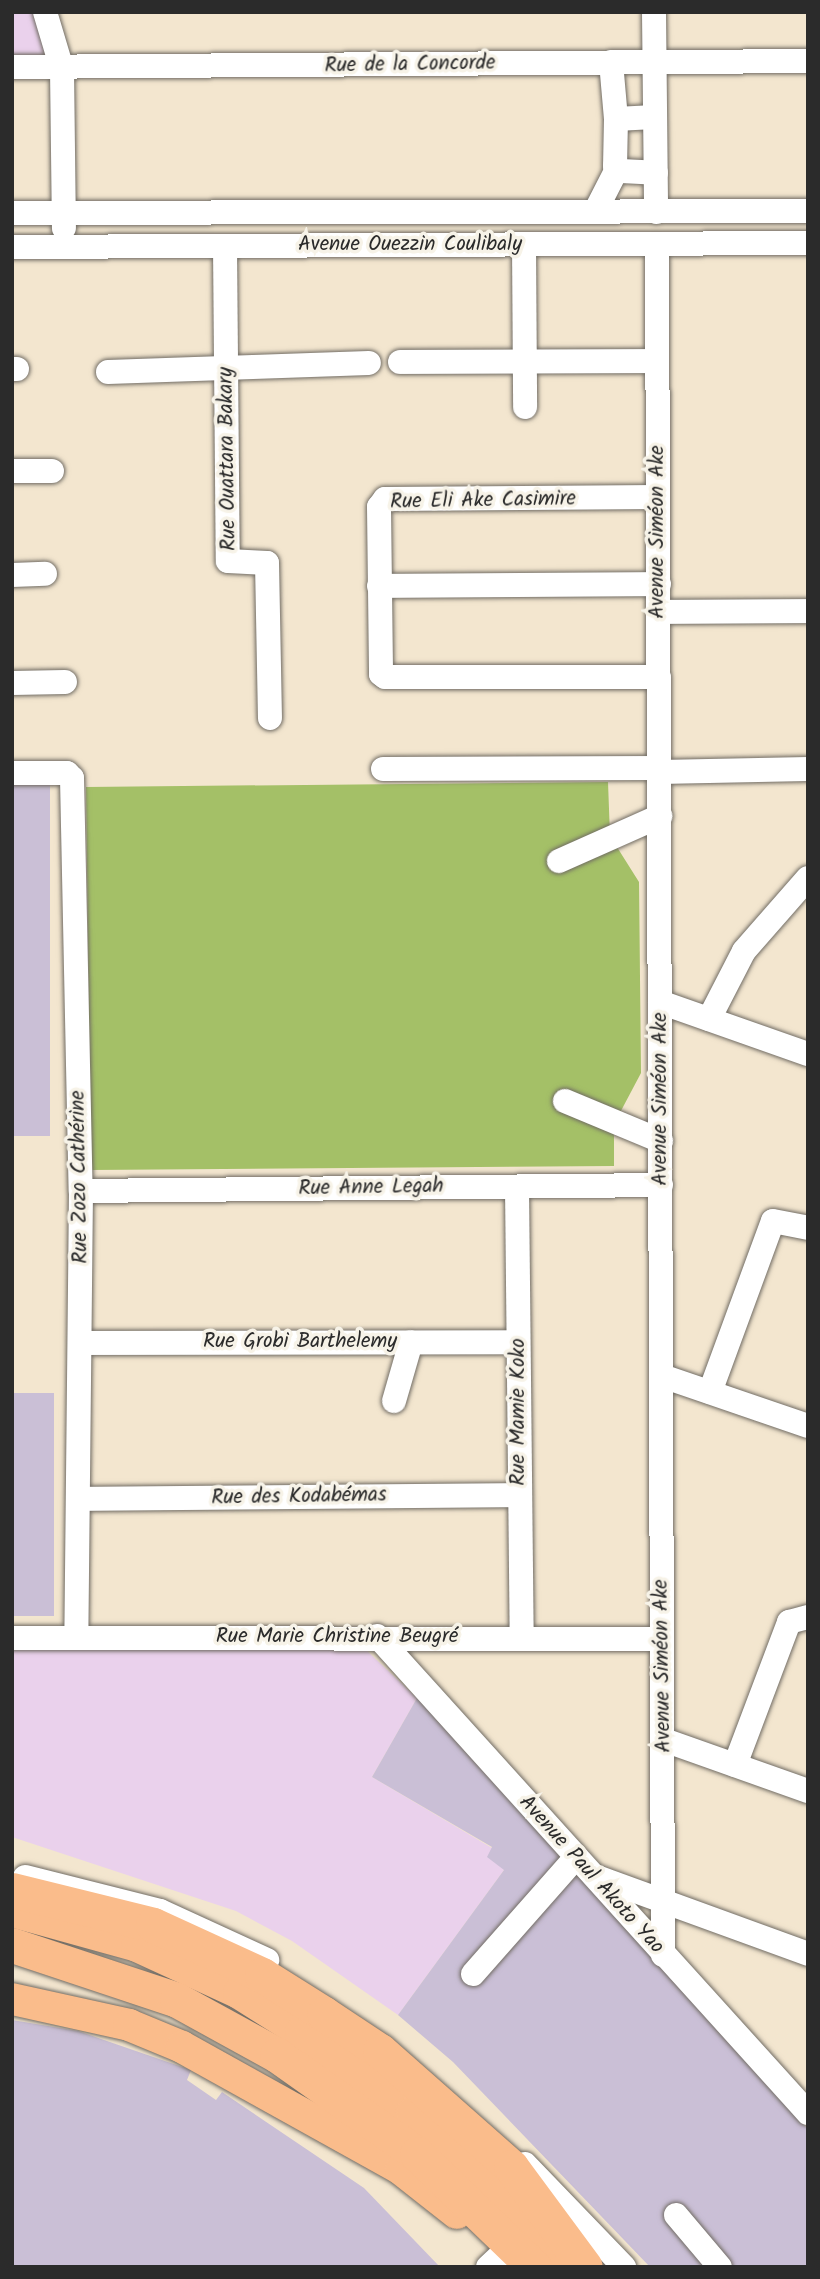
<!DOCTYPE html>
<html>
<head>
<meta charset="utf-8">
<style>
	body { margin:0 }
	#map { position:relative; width:820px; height:2279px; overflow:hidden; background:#f3e6cf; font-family:Kalam,sans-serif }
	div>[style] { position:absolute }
	.built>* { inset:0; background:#ead1ec }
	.industrial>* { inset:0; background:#cabfd6; transform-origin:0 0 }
	.green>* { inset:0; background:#a4c067 }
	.roads { filter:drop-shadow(0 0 2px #716c64) drop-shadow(0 0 2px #716c64) }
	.minor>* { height:24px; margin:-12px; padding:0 12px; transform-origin:12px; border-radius:12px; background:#fff }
	.major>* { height:32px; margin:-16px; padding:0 16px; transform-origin:16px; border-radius:16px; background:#fabc8b }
	.highway>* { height:35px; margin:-17.5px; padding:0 17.5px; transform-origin:17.5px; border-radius:17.5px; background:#fabc8b }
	span { translate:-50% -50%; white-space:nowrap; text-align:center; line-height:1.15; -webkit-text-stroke:7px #f7f3e8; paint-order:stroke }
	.street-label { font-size:21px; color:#2b2b2b }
	.frame { position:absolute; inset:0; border:14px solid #2b2b2b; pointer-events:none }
</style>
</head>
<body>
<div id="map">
	<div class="built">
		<div style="clip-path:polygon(12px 12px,34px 12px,48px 55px,12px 55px)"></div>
		<div style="clip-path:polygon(12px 1645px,364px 1648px,417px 1698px,372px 1777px,492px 1848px,504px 1870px,398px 2015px,292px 1941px,236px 1911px,12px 1837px)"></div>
	</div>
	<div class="industrial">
		<div style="left:12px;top:783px;width:38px;height:353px"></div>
		<div style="left:12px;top:1393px;width:42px;height:223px"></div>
		<div style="clip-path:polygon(417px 1698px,808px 2129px,808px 2267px,650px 2267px,453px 2062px,398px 2015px,504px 1870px,487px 1857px,492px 1847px,372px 1777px)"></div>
		<div style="clip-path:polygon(12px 2020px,78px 2031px,191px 2070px,187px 2080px,216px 2100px,222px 2092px,364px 2188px,440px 2267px,12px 2267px)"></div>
	</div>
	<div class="green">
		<div style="clip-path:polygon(608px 782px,610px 836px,639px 882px,641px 1073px,614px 1124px,614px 1166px,91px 1170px,86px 787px)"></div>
	</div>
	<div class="roads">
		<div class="minor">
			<div style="left:45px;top:12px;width:59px;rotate:73.4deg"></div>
			<div style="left:62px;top:69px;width:159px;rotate:89.3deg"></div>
			<div style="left:654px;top:12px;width:200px;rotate:89.4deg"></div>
			<div style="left:611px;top:62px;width:57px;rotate:85deg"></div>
			<div style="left:12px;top:67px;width:796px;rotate:-0.43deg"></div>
			<div style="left:654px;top:117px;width:38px;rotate:177deg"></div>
			<div style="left:616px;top:119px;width:47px;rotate:91.2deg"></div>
			<div style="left:615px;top:166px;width:8px;rotate:40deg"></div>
			<div style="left:621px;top:171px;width:35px;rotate:3deg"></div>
			<div style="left:595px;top:212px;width:48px;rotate:-62.9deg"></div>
			<div style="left:12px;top:213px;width:796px;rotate:-0.14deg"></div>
			<div style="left:524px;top:244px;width:163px;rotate:89.6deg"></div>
			<div style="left:657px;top:244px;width:1711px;rotate:89.8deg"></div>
			<div style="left:225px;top:246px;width:315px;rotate:89.5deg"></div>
			<div style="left:228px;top:561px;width:39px;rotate:3deg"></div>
			<div style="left:267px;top:563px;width:155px;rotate:88.9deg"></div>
			<div style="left:12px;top:247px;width:796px;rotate:-0.29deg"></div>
			<div style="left:400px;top:362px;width:257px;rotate:-0.2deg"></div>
			<div style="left:12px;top:369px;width:5px"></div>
			<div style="left:108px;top:372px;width:261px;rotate:-2deg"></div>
			<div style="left:12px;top:471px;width:40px"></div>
			<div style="left:658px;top:497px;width:273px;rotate:179.6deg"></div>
			<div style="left:385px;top:499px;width:10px;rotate:127deg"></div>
			<div style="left:379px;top:507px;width:167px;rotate:89.3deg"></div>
			<div style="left:381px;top:674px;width:5px;rotate:37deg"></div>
			<div style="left:385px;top:677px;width:274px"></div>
			<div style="left:12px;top:575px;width:33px;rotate:-2deg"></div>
			<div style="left:379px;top:586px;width:280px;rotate:-0.4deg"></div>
			<div style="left:659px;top:612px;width:149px;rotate:-0.4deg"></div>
			<div style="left:12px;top:683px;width:53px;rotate:-1.1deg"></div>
			<div style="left:383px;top:769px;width:276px;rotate:-0.2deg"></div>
			<div style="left:659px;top:772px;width:149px;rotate:-1.2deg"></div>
			<div style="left:12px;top:773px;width:55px"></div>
			<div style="left:67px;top:773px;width:7px;rotate:45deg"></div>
			<div style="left:72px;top:778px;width:413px;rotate:88.8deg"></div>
			<div style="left:81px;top:1191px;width:446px;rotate:90.6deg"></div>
			<div style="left:559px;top:861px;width:111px;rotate:-24deg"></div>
			<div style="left:660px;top:1002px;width:157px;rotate:19.4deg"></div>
			<div style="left:709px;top:1019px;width:76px;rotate:-62.8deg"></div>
			<div style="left:744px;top:951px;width:97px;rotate:-48.8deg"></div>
			<div style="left:565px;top:1101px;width:104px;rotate:22.6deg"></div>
			<div style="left:517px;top:1187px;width:451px;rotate:89.4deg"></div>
			<div style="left:81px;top:1191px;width:580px;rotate:-0.59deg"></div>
			<div style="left:81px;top:1343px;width:437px;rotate:-0.1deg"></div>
			<div style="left:662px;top:1376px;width:154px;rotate:18.9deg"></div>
			<div style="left:710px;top:1392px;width:182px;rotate:-69.8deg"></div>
			<div style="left:773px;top:1221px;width:36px;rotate:11deg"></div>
			<div style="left:394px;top:1401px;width:61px;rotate:-73.9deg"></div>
			<div style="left:79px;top:1499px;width:440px;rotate:-0.5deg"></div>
			<div style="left:377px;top:1636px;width:643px;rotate:47.9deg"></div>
			<div style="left:12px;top:1638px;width:650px;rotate:0.09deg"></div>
			<div style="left:664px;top:1740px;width:153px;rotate:19.5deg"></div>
			<div style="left:735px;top:1765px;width:153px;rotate:-69.3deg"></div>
			<div style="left:789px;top:1622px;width:20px;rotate:-15deg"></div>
			<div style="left:25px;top:1877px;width:139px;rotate:14.1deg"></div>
			<div style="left:160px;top:1911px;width:118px;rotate:24.6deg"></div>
			<div style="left:597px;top:1877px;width:225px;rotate:20deg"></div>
			<div style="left:473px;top:1974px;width:156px;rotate:-48.6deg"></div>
			<div style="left:525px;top:2164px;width:143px;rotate:46.1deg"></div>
			<div style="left:676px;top:2215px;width:68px;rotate:49.8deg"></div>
			<div style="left:488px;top:2267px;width:16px;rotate:-43deg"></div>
		</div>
		<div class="major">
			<div style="left:12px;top:1911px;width:130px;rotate:15.6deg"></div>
			<div style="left:137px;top:1946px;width:112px;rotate:24.7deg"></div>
			<div style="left:239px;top:1993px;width:73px;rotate:32.2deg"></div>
			<div style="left:301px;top:2032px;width:137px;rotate:36.1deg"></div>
			<div style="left:412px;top:2113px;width:204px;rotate:43.8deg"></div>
			<div style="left:12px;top:1999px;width:120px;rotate:12.5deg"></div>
			<div style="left:129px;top:2025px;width:57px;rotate:22.5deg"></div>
			<div style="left:182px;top:2047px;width:251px;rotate:29.1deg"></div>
			<div style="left:401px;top:2169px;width:71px;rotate:38.2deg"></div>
		</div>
		<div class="highway">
			<div style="left:12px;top:1890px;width:145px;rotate:13.9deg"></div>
			<div style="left:153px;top:1925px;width:120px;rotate:24.6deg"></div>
			<div style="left:262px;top:1975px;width:73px;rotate:32.2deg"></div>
			<div style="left:324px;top:2014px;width:67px;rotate:33.5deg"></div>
			<div style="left:380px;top:2051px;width:175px;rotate:41.5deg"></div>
			<div style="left:511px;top:2167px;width:124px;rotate:53.5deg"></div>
			<div style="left:12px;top:1945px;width:174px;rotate:18.4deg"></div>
			<div style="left:177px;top:2000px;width:114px;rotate:28.8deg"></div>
			<div style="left:277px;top:2055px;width:171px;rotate:35.3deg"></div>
			<div style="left:417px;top:2154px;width:163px;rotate:44deg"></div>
		</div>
	</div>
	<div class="street-label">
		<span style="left:410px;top:65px;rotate:-1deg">Rue de la Concorde</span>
		<span style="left:410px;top:245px">Avenue Ouezzin Coulibaly</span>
		<span style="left:228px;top:459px;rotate:-91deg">Rue Ouattara Bakary</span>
		<span style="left:483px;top:501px;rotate:-1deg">Rue Eli Ake Casimire</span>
		<span style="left:658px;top:532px;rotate:-90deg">Avenue Siméon Ake</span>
		<span style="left:661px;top:1099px;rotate:-90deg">Avenue Siméon Ake</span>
		<span style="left:80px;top:1177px;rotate:-91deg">Rue Zozo Cathérine</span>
		<span style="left:371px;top:1188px;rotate:-1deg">Rue Anne Legah</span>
		<span style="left:300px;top:1342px">Rue Grobi Barthelemy</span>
		<span style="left:519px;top:1412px;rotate:-90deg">Rue Mamie Koko</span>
		<span style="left:299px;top:1497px;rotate:-1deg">Rue des Kodabémas</span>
		<span style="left:337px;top:1637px">Rue Marie Christine Beugré</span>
		<span style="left:663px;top:1666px;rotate:-91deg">Avenue Siméon Ake</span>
		<span style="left:591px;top:1875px;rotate:48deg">Avenue Paul Akoto Yao</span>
	</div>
	<div class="frame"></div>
</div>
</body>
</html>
